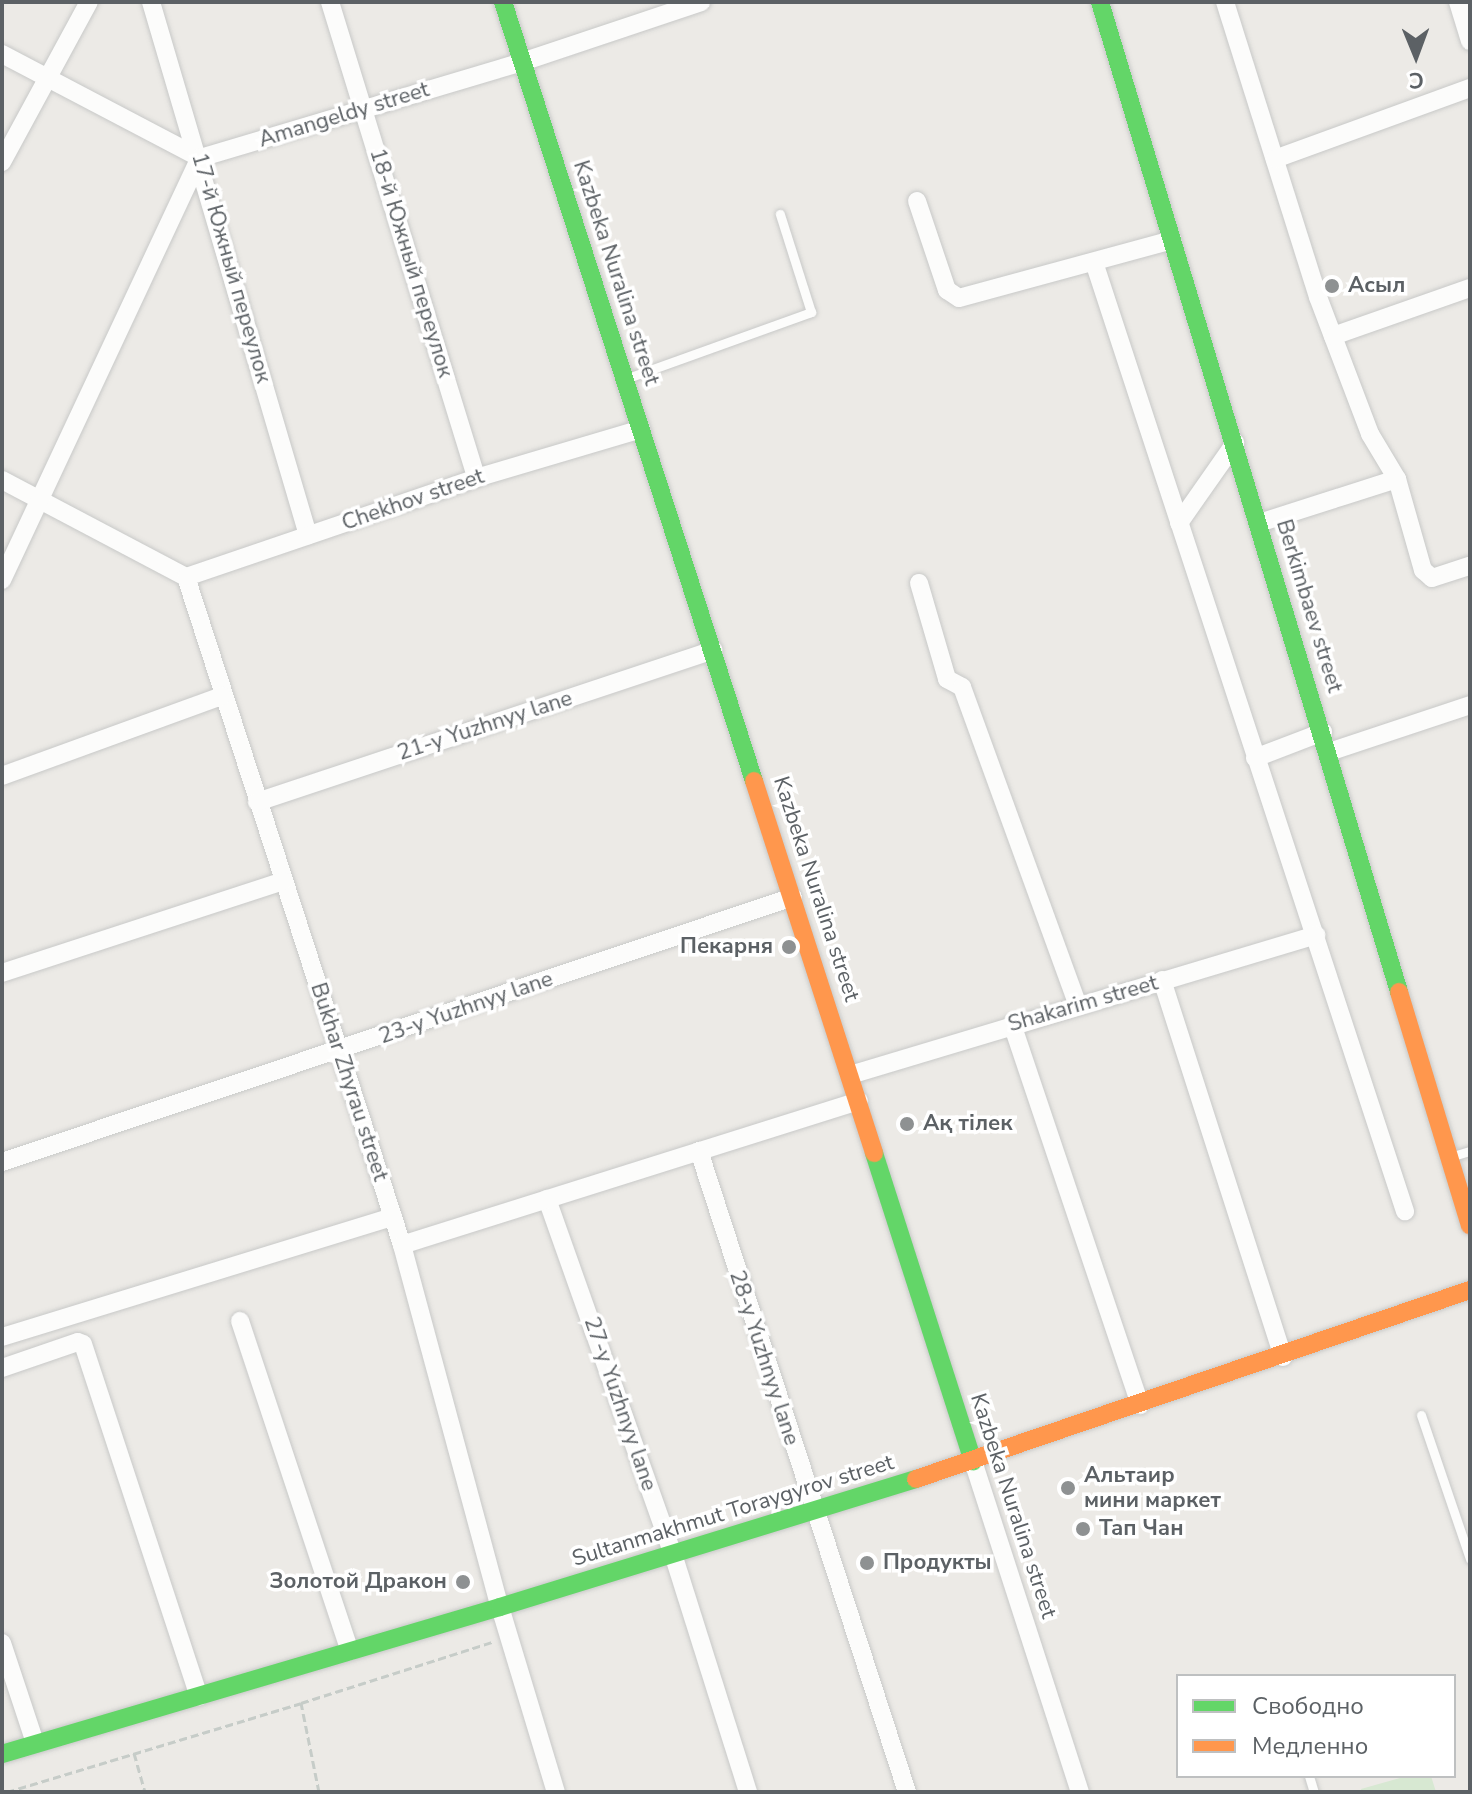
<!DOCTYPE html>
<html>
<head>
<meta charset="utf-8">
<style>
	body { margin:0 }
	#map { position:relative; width:1472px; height:1794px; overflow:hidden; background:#eceae6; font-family:"Nunito Sans",sans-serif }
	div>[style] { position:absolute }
	.green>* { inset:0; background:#d7e8d2 }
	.path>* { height:3px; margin-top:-1.5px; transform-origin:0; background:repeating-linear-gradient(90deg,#c6ccc8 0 8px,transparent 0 12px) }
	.roads { filter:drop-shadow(0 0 2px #c8c9c8) drop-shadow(0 0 2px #c8c9c8) }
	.lane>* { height:9px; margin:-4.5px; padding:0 4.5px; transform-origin:4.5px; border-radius:4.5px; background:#fcfcfb }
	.street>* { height:18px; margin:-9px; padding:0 9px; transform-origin:9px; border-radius:9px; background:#fcfcfb }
	.fast>* { height:18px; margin:-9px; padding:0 9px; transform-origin:9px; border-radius:9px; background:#63d668 }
	.slow>* { height:18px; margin:-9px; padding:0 9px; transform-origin:9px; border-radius:9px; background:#ff974d }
	.dots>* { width:22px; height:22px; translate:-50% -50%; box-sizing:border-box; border:4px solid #fff; border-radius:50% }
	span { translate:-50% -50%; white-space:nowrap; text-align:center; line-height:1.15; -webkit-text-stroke:7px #fff; paint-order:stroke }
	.street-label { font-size:22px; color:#5c6165 }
	.poi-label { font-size:22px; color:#5c6165; font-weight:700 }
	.left { translate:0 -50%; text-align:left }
	.right { translate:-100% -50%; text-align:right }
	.frame { position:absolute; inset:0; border:4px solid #5c6165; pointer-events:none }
	.legend { position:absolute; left:1176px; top:1674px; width:280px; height:104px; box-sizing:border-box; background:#fff; border:2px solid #bec0c1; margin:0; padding:10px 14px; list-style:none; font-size:24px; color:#5c6165 }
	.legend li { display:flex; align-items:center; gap:16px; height:40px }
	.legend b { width:40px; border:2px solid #bec0c1 }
	.north { position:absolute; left:1376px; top:16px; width:80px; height:80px; -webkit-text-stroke:6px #fff; paint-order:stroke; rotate:179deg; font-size:22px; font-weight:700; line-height:32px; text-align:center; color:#5c6165 }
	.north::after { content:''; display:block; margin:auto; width:28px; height:36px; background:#5c6165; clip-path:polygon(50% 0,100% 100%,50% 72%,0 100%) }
</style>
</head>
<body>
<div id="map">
	<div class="green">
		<div style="clip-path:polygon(1407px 1776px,1431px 1776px,1436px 1792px,1362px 1792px,1361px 1789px)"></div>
	</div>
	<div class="path">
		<div style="left:134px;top:1753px;width:41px;rotate:74.2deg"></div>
		<div style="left:7px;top:1792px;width:307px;rotate:-16.8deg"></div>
		<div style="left:319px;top:1792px;width:91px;rotate:-101.4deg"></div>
		<div style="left:301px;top:1703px;width:201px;rotate:-17.7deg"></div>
	</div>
	<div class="roads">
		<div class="lane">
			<div style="left:625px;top:379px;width:198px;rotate:-19.8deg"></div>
			<div style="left:811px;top:312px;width:103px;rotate:-107.6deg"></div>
			<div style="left:1450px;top:1157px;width:21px;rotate:-17deg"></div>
			<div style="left:1421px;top:1415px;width:152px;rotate:71.2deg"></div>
			<div style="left:1309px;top:1776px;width:17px;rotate:73deg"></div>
		</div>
		<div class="street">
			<div style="left:151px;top:2px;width:556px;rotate:73.59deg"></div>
			<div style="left:330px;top:2px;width:498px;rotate:72.9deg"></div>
			<div style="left:1225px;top:2px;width:309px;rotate:72.5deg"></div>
			<div style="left:1318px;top:297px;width:147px;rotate:69.2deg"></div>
			<div style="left:1370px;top:434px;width:52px;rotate:59deg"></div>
			<div style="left:1397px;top:479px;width:95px;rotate:74.1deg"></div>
			<div style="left:1423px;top:570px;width:12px;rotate:42deg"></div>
			<div style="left:1432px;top:578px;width:40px;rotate:-18deg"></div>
			<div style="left:1458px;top:2px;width:41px;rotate:72.9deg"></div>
			<div style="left:2px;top:54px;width:224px;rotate:27.7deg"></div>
			<div style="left:200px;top:158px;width:336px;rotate:-16.6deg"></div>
			<div style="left:522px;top:62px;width:189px;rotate:-18.5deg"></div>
			<div style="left:1275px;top:159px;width:208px;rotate:-20deg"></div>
			<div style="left:2px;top:162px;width:182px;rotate:-61.5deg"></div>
			<div style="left:917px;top:201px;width:94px;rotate:71.4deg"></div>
			<div style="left:947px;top:290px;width:14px;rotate:34deg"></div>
			<div style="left:959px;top:298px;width:221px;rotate:-15.2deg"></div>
			<div style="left:1094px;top:262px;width:999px;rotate:71.86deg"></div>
			<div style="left:1333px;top:336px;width:145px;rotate:-19.3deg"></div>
			<div style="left:2px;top:480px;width:208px;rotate:27.8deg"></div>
			<div style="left:186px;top:577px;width:702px;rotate:72.08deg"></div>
			<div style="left:402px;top:1245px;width:375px;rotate:74.9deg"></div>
			<div style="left:500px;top:1607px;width:193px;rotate:73.2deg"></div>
			<div style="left:1179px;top:523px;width:98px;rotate:-55deg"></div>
			<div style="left:1259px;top:523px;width:145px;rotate:-17.7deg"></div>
			<div style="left:186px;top:577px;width:306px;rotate:-18.8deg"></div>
			<div style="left:476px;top:478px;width:172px;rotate:-16.5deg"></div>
			<div style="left:2px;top:580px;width:466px;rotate:-64.9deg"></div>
			<div style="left:919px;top:583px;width:100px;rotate:73.7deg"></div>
			<div style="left:947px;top:679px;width:17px;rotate:28deg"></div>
			<div style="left:962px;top:687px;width:338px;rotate:70deg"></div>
			<div style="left:1329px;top:752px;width:149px;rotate:-18.4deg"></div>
			<div style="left:1255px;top:758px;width:73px;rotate:-20.9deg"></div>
			<div style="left:2px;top:776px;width:234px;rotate:-20deg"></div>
			<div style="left:257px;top:802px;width:481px;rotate:-18.4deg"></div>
			<div style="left:2px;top:973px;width:296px;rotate:-18.1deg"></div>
			<div style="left:1162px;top:980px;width:396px;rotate:72.2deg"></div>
			<div style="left:1012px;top:1024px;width:402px;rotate:71.4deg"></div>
			<div style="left:850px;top:1075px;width:487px;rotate:-16.7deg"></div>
			<div style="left:699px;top:1151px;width:674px;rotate:72.02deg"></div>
			<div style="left:2px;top:1162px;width:834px;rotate:-18.52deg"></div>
			<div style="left:547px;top:1199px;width:377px;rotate:70.5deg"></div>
			<div style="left:673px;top:1554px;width:250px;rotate:72.5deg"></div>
			<div style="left:402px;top:1245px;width:479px;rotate:-17.5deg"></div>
			<div style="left:240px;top:1321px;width:348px;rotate:71.6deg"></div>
			<div style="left:2px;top:1337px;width:409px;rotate:-17.1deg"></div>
			<div style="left:2px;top:1368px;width:80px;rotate:-18.9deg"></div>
			<div style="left:78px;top:1342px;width:5px;rotate:22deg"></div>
			<div style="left:83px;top:1344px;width:371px;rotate:71.8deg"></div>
			<div style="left:973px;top:1461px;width:348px;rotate:72.1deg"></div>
			<div style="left:2px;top:1643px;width:105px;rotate:71.7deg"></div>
		</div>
		<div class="fast">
			<div style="left:503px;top:2px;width:818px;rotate:72.14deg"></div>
			<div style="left:1100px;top:2px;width:1034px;rotate:73.19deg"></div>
			<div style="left:874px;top:1153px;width:324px;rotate:72.2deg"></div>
			<div style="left:2px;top:1754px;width:519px;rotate:-16.45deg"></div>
			<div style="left:500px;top:1607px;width:435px;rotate:-17.1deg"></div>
		</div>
		<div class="slow">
			<div style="left:754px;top:781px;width:391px;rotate:72.1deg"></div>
			<div style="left:1399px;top:992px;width:244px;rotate:73.1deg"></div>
			<div style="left:916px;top:1479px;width:585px;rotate:-18.84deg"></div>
		</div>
	</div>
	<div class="dots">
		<div style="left:1332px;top:286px;background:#8e9192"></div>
		<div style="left:789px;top:947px;background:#8e9192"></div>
		<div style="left:907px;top:1124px;background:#8e9192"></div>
		<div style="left:1068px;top:1488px;background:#8e9192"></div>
		<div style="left:1083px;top:1529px;background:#8e9192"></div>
		<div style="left:867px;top:1563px;background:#8e9192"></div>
		<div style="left:463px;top:1582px;background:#8e9192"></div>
	</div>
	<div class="street-label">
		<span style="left:344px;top:115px;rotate:-17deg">Amangeldy street</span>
		<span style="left:411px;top:263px;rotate:73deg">18-й Южный переулок</span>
		<span style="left:231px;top:268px;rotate:74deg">17-й Южный переулок</span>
		<span style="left:616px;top:273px;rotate:72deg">Kazbeka Nuralina street</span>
		<span style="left:413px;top:500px;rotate:-19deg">Chekhov street</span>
		<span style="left:1309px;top:606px;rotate:73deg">Berkimbaev street</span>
		<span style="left:485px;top:726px;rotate:-18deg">21-y Yuzhnyy lane</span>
		<span style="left:816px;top:889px;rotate:72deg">Kazbeka Nuralina street</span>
		<span style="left:1083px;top:1004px;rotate:-16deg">Shakarim street</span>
		<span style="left:466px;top:1008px;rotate:-19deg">23-y Yuzhnyy lane</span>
		<span style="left:349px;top:1082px;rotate:72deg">Bukhar Zhyrau street</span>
		<span style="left:764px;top:1358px;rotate:72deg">28-y Yuzhnyy lane</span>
		<span style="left:620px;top:1404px;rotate:71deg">27-y Yuzhnyy lane</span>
		<span style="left:1013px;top:1506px;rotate:72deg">Kazbeka Nuralina street</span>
		<span style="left:733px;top:1511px;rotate:-17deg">Sultanmakhmut Toraygyrov street</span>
	</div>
	<div class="poi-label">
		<span class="left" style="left:1348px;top:286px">Асыл</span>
		<span class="right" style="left:773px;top:947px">Пекарня</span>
		<span class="left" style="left:923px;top:1124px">Ақ тілек</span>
		<span class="left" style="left:1084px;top:1488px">Альтаир<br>мини маркет</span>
		<span class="left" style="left:1099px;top:1529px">Тап Чан</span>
		<span class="left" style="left:883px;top:1563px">Продукты</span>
		<span class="right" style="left:447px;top:1582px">Золотой Дракон</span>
	</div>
	<div class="frame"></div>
	<ul class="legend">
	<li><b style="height:10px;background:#63d668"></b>Свободно</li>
	<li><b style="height:10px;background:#ff974d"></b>Медленно</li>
	</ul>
	<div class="north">С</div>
</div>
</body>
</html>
